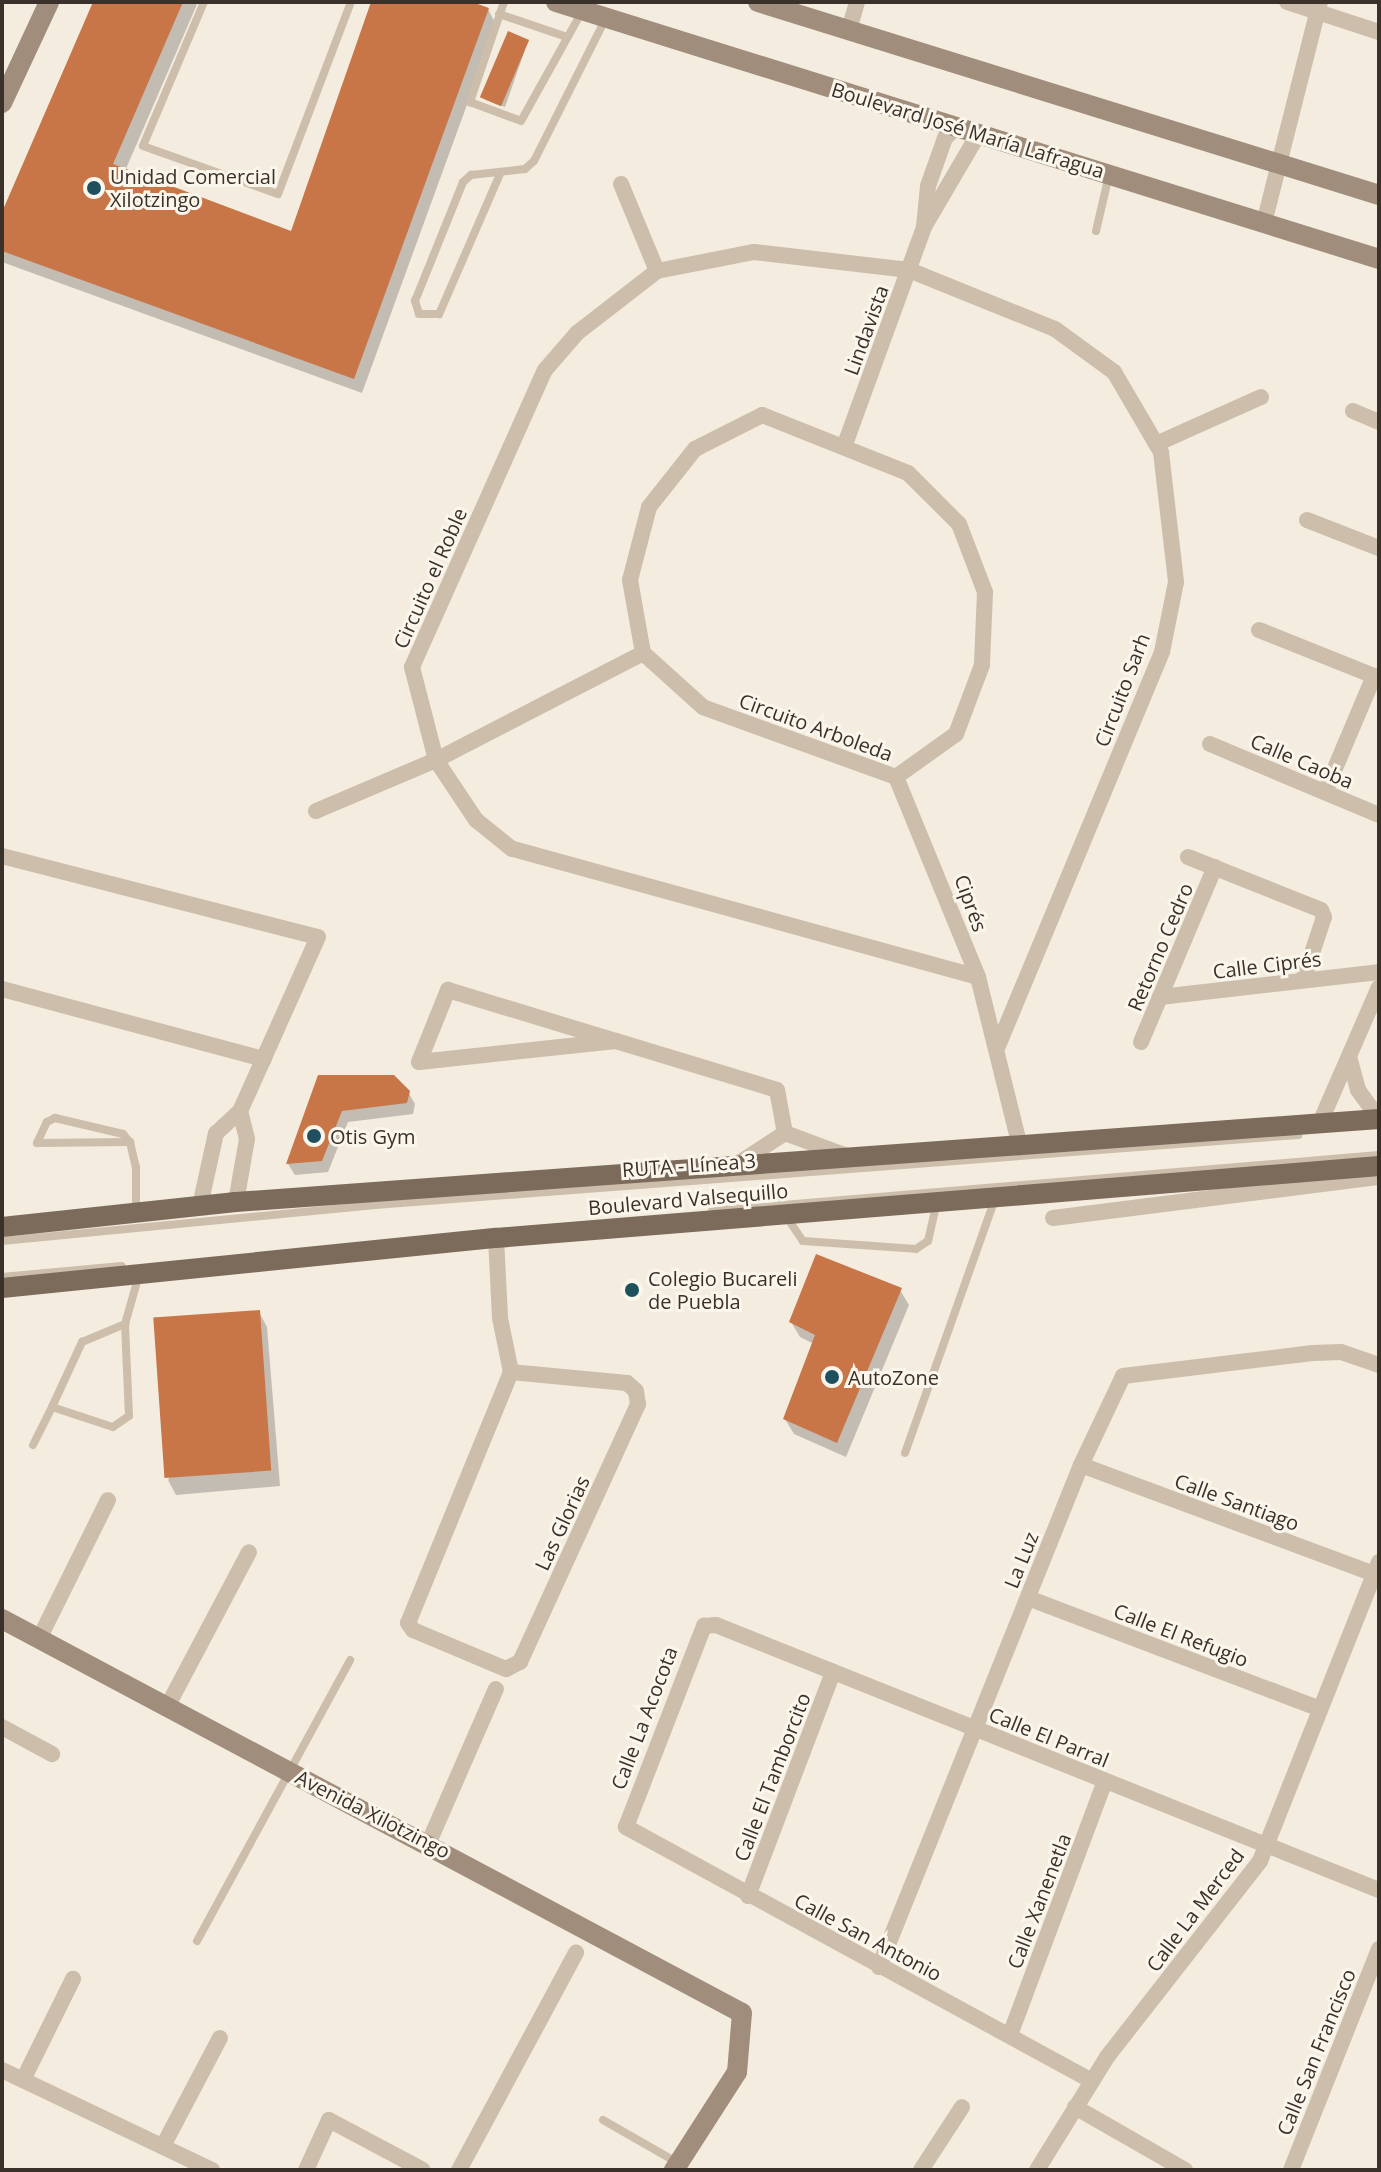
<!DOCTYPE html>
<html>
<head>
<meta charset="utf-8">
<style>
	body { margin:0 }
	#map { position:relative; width:1381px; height:2172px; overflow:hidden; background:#f3ecdf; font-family:"Open Sans",sans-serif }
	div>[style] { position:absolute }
	.shadow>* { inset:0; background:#0003 }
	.building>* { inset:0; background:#c87648; transform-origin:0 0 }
	.lane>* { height:8px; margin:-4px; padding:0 4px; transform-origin:4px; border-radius:4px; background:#ccbeaa }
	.street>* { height:16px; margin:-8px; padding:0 8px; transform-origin:8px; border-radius:8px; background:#ccbeaa }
	.secondary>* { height:20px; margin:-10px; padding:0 10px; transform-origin:10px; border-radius:10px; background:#a08d7b }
	.primary>* { height:20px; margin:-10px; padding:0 10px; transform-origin:10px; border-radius:10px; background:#7c6a5b }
	.dots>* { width:22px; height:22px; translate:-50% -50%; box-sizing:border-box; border:4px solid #fbf6ec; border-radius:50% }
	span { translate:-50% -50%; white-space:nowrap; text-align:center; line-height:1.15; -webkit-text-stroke:6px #fbf6ec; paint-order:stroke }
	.street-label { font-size:20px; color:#3a312a }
	.poi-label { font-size:20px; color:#3a312a }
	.left { translate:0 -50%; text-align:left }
	.frame { position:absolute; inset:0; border:4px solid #3a312a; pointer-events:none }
</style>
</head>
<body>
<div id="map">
	<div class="shadow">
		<div style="clip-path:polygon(95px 2px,198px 2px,125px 171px,292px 233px,373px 2px,466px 2px,488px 9px,496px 25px,362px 393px,2px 262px,2px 217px)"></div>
		<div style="clip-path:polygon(528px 41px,505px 107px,486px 100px,484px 97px)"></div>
		<div style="clip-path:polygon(319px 1077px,408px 1092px,415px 1104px,413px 1114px,348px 1122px,328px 1172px,295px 1175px,288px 1164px)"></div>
		<div style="clip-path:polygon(900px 1290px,909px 1305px,846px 1457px,794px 1434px,785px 1419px,814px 1344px,800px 1337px,791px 1322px)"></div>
		<div style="clip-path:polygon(259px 1312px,267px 1327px,280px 1486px,176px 1495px,168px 1480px)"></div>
	</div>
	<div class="building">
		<div style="clip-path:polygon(93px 2px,183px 2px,113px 164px,291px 231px,371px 2px,472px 2px,489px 8px,354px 379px,2px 251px,2px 212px)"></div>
		<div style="left:508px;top:31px;width:23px;height:72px;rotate:23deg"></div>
		<div style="clip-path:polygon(318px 1075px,394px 1075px,410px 1091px,407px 1103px,342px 1111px,322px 1161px,286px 1164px)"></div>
		<div style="clip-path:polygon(816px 1254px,902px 1288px,837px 1443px,783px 1419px,815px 1335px,789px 1322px)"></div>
		<div style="left:260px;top:1310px;width:161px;height:107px;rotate:86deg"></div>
	</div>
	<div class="lane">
		<div style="left:204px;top:2px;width:156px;rotate:113deg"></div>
		<div style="left:143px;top:146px;width:143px;rotate:19.6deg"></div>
		<div style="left:278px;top:194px;width:205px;rotate:-69.2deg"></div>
		<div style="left:504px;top:2px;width:106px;rotate:108.8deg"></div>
		<div style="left:470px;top:102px;width:54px;rotate:20.4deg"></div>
		<div style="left:521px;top:121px;width:124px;rotate:-60.9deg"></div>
		<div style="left:499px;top:14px;width:69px;rotate:18.7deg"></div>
		<div style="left:500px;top:174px;width:153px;rotate:113.5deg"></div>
		<div style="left:439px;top:314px;width:20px;rotate:180deg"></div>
		<div style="left:419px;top:314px;width:14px;rotate:-107deg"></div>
		<div style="left:415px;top:301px;width:128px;rotate:-68deg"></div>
		<div style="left:463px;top:182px;width:11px;rotate:-41deg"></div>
		<div style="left:471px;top:175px;width:54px;rotate:-6.3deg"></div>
		<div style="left:525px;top:169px;width:12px;rotate:-42deg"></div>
		<div style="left:534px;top:161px;width:160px;rotate:-63.3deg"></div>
		<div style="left:1096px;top:231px;width:57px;rotate:-76.9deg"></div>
		<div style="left:130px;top:1142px;width:93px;rotate:179.4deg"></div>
		<div style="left:37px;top:1143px;width:23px;rotate:-65deg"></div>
		<div style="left:47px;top:1122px;width:9px;rotate:-27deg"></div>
		<div style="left:55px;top:1118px;width:70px;rotate:13.2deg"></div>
		<div style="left:123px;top:1134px;width:11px;rotate:49deg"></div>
		<div style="left:130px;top:1142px;width:26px;rotate:77deg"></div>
		<div style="left:136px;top:1167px;width:46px;rotate:90deg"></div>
		<div style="left:712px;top:1211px;width:669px;rotate:-4.8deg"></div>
		<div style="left:786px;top:1216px;width:30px;rotate:56deg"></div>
		<div style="left:803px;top:1241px;width:113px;rotate:4deg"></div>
		<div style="left:916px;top:1249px;width:14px;rotate:-34deg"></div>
		<div style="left:928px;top:1241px;width:37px;rotate:-77deg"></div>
		<div style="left:2px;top:1241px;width:375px;rotate:-5.5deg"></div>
		<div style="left:375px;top:1205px;width:926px;rotate:-4.34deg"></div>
		<div style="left:2px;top:1277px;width:120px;rotate:-5.3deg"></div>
		<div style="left:52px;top:1407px;width:72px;rotate:-65.2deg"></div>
		<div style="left:82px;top:1342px;width:47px;rotate:-22.7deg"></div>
		<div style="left:33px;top:1445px;width:42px;rotate:-63.4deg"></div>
		<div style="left:52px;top:1407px;width:64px;rotate:18.2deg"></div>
		<div style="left:113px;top:1427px;width:19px;rotate:-35deg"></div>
		<div style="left:129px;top:1416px;width:92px;rotate:-92.5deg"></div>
		<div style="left:125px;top:1324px;width:51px;rotate:-74.1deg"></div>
		<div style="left:905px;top:1453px;width:269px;rotate:-70.5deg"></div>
		<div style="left:197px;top:1941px;width:320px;rotate:-61.4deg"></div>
		<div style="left:603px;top:2120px;width:86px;rotate:29.8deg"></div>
	</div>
	<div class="street">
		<div style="left:1287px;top:2px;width:97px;rotate:18.1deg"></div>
		<div style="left:849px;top:30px;width:29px;rotate:-74deg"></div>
		<div style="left:621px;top:184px;width:94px;rotate:67.5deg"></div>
		<div style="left:1264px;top:223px;width:228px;rotate:-75.8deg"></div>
		<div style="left:924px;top:227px;width:41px;rotate:-84.4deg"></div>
		<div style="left:928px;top:186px;width:51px;rotate:-70.5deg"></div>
		<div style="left:945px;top:138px;width:17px;rotate:-45deg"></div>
		<div style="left:1353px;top:411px;width:28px;rotate:23deg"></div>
		<div style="left:762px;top:415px;width:157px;rotate:21.7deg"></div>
		<div style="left:908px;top:473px;width:72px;rotate:45deg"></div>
		<div style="left:959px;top:524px;width:73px;rotate:69.1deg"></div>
		<div style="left:985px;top:592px;width:73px;rotate:92.4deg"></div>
		<div style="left:982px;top:665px;width:74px;rotate:110.6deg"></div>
		<div style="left:956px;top:734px;width:74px;rotate:144.4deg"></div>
		<div style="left:896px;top:777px;width:205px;rotate:-160.1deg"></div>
		<div style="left:703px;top:707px;width:81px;rotate:-138deg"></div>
		<div style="left:643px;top:653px;width:74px;rotate:-100.1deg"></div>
		<div style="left:630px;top:580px;width:75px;rotate:-75.4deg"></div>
		<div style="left:649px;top:507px;width:74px;rotate:-51.6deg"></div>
		<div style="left:695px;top:449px;width:75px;rotate:-26.9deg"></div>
		<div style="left:1156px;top:444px;width:115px;rotate:-24.1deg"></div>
		<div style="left:844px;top:447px;width:234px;rotate:-70deg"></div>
		<div style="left:924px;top:227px;width:109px;rotate:-59.7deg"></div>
		<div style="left:1307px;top:520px;width:77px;rotate:21.3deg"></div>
		<div style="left:1259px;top:630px;width:129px;rotate:21.8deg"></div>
		<div style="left:1210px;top:744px;width:183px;rotate:22.8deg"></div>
		<div style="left:896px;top:777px;width:216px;rotate:67.7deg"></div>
		<div style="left:978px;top:977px;width:175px;rotate:76.1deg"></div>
		<div style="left:1325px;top:792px;width:126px;rotate:-67.1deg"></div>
		<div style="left:316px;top:811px;width:130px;rotate:-23deg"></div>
		<div style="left:436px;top:760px;width:233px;rotate:-27.3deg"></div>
		<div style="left:2px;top:856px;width:326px;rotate:14.4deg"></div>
		<div style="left:318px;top:937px;width:191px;rotate:114.1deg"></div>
		<div style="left:240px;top:1111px;width:33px;rotate:137deg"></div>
		<div style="left:216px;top:1133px;width:75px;rotate:102.4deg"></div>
		<div style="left:1188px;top:857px;width:143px;rotate:21.7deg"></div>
		<div style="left:1321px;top:910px;width:8px;rotate:67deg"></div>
		<div style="left:1324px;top:917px;width:66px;rotate:108.4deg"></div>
		<div style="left:978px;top:977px;width:483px;rotate:-164.6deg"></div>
		<div style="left:512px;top:849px;width:46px;rotate:-141.1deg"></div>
		<div style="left:476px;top:820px;width:72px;rotate:-123.7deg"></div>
		<div style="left:436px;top:760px;width:96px;rotate:-104.5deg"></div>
		<div style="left:412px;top:667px;width:325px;rotate:-65.9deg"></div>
		<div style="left:545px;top:370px;width:49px;rotate:-49.1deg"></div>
		<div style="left:577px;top:333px;width:101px;rotate:-37.8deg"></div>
		<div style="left:657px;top:271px;width:99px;rotate:-11.1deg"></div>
		<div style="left:754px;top:252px;width:156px;rotate:6.6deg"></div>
		<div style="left:909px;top:270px;width:157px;rotate:22deg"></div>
		<div style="left:1055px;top:329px;width:73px;rotate:36.1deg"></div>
		<div style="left:1114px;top:372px;width:93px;rotate:59.6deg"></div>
		<div style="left:1161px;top:452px;width:131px;rotate:83.4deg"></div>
		<div style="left:1176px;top:582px;width:71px;rotate:101.3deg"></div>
		<div style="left:1162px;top:652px;width:427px;rotate:112.6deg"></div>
		<div style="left:2px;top:989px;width:271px;rotate:15deg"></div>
		<div style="left:1160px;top:997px;width:220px;rotate:-6.5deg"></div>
		<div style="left:616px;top:1041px;width:198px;rotate:173.9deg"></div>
		<div style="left:419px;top:1062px;width:78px;rotate:-68.1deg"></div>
		<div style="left:448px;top:990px;width:176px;rotate:16.9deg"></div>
		<div style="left:616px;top:1041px;width:168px;rotate:16.9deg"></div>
		<div style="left:777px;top:1090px;width:44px;rotate:79.5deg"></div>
		<div style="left:1141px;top:1042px;width:190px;rotate:-67.1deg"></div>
		<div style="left:1350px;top:1060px;width:31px;rotate:75deg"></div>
		<div style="left:1358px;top:1090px;width:36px;rotate:54deg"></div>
		<div style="left:1319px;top:1125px;width:150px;rotate:-66.5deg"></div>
		<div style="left:733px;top:1167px;width:62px;rotate:-33.2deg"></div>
		<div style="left:785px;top:1133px;width:66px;rotate:20.4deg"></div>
		<div style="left:236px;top:1202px;width:64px;rotate:-80.1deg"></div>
		<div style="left:247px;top:1139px;width:29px;rotate:-104deg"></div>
		<div style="left:1053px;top:1218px;width:329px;rotate:-7.2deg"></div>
		<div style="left:496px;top:1238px;width:80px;rotate:87.1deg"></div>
		<div style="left:500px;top:1318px;width:55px;rotate:78.5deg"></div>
		<div style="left:511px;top:1372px;width:271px;rotate:112.3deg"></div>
		<div style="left:408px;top:1623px;width:9px;rotate:54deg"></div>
		<div style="left:413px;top:1630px;width:101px;rotate:22.8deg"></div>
		<div style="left:506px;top:1669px;width:16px;rotate:-27deg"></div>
		<div style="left:520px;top:1662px;width:284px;rotate:-65.4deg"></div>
		<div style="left:638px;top:1404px;width:13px;rotate:-99deg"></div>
		<div style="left:636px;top:1391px;width:12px;rotate:-138deg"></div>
		<div style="left:627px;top:1383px;width:117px;rotate:-174.6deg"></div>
		<div style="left:1081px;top:1465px;width:318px;rotate:20.4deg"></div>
		<div style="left:1028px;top:1598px;width:312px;rotate:20.8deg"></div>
		<div style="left:39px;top:1639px;width:155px;rotate:-63.6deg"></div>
		<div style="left:167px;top:1707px;width:175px;rotate:-62.1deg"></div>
		<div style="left:2px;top:1727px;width:57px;rotate:28.4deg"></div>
		<div style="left:429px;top:1842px;width:167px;rotate:-66.4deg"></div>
		<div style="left:748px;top:1896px;width:240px;rotate:-69.2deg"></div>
		<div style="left:879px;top:1967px;width:541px;rotate:-68.08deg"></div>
		<div style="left:1081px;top:1465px;width:98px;rotate:-64.7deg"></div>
		<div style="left:1123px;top:1376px;width:191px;rotate:-6.9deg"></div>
		<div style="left:1313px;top:1353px;width:28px;rotate:-2deg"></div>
		<div style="left:1341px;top:1352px;width:40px;rotate:18.9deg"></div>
		<div style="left:1010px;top:2035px;width:271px;rotate:-69.5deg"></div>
		<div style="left:2px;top:2070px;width:233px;rotate:25.5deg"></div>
		<div style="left:23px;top:2080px;width:113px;rotate:-63.7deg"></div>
		<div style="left:1092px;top:2081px;width:531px;rotate:-151.41deg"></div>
		<div style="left:626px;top:1827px;width:216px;rotate:-68.8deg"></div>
		<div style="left:704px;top:1626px;width:12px;rotate:-5deg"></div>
		<div style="left:716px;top:1625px;width:714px;rotate:21.79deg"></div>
		<div style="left:1075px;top:2107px;width:127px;rotate:29.8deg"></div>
		<div style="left:163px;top:2146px;width:122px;rotate:-62.2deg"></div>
		<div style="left:306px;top:2170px;width:55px;rotate:-65.3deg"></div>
		<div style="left:329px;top:2120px;width:106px;rotate:28deg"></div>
		<div style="left:459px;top:2170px;width:247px;rotate:-61.7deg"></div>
		<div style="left:921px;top:2170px;width:75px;rotate:-56.9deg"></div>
		<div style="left:1037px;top:2170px;width:133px;rotate:-58.2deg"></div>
		<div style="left:1107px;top:2057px;width:249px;rotate:-52deg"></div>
		<div style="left:1260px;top:1861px;width:322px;rotate:-68.3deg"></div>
		<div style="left:1291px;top:2170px;width:238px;rotate:-68.3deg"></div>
	</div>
	<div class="secondary">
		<div style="left:556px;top:2px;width:862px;rotate:17.34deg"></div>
		<div style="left:758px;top:2px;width:650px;rotate:17.26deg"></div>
		<div style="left:2px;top:103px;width:111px;rotate:-65deg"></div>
		<div style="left:2px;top:1619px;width:838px;rotate:28.03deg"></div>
		<div style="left:742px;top:2013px;width:59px;rotate:94.8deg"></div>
		<div style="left:737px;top:2072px;width:117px;rotate:122.7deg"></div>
	</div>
	<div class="primary">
		<div style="left:2px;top:1227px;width:235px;rotate:-6.1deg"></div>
		<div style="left:236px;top:1202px;width:1146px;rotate:-4.15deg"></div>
		<div style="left:2px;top:1288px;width:497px;rotate:-5.8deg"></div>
		<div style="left:496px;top:1238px;width:886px;rotate:-4.66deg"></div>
	</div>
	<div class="dots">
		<div style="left:94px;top:188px;background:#1e515d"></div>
		<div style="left:314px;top:1136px;background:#1e515d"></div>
		<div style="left:632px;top:1290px;background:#1e515d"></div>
		<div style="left:832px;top:1377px;background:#1e515d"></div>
	</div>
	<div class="street-label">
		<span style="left:968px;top:130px;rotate:17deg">Boulevard José María Lafragua</span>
		<span style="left:866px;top:330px;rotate:-70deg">Lindavista</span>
		<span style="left:430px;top:578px;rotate:-66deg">Circuito el Roble</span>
		<span style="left:1122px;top:690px;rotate:-69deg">Circuito Sarh</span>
		<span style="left:816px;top:727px;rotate:20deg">Circuito Arboleda</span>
		<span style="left:1302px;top:761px;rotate:23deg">Calle Caoba</span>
		<span style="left:971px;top:903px;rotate:70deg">Ciprés</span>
		<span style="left:1160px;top:947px;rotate:-67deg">Retorno Cedro</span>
		<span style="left:1267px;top:965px;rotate:-7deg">Calle Ciprés</span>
		<span style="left:689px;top:1165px;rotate:-4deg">RUTA - Línea 3</span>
		<span style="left:688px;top:1199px;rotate:-5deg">Boulevard Valsequillo</span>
		<span style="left:1237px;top:1502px;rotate:20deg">Calle Santiago</span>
		<span style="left:562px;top:1523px;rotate:-65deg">Las Glorias</span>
		<span style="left:1021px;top:1560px;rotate:-68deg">La Luz</span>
		<span style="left:1181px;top:1635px;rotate:21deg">Calle El Refugio</span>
		<span style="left:644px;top:1718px;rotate:-69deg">Calle La Acocota</span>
		<span style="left:1049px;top:1737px;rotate:22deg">Calle El Parral</span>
		<span style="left:772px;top:1777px;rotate:-69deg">Calle El Tamborcito</span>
		<span style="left:373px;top:1814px;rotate:27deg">Avenida Xilotzingo</span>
		<span style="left:1039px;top:1901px;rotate:-69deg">Calle Xanenetla</span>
		<span style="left:1195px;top:1910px;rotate:-53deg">Calle La Merced</span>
		<span style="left:868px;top:1937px;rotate:28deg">Calle San Antonio</span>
		<span style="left:1316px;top:2052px;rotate:-68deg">Calle San Francisco</span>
	</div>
	<div class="poi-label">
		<span class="left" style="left:110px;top:188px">Unidad Comercial<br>Xilotzingo</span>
		<span class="left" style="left:330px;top:1136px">Otis Gym</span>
		<span class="left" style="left:648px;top:1290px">Colegio Bucareli<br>de Puebla</span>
		<span class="left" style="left:848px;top:1377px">AutoZone</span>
	</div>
	<div class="frame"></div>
</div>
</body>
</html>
